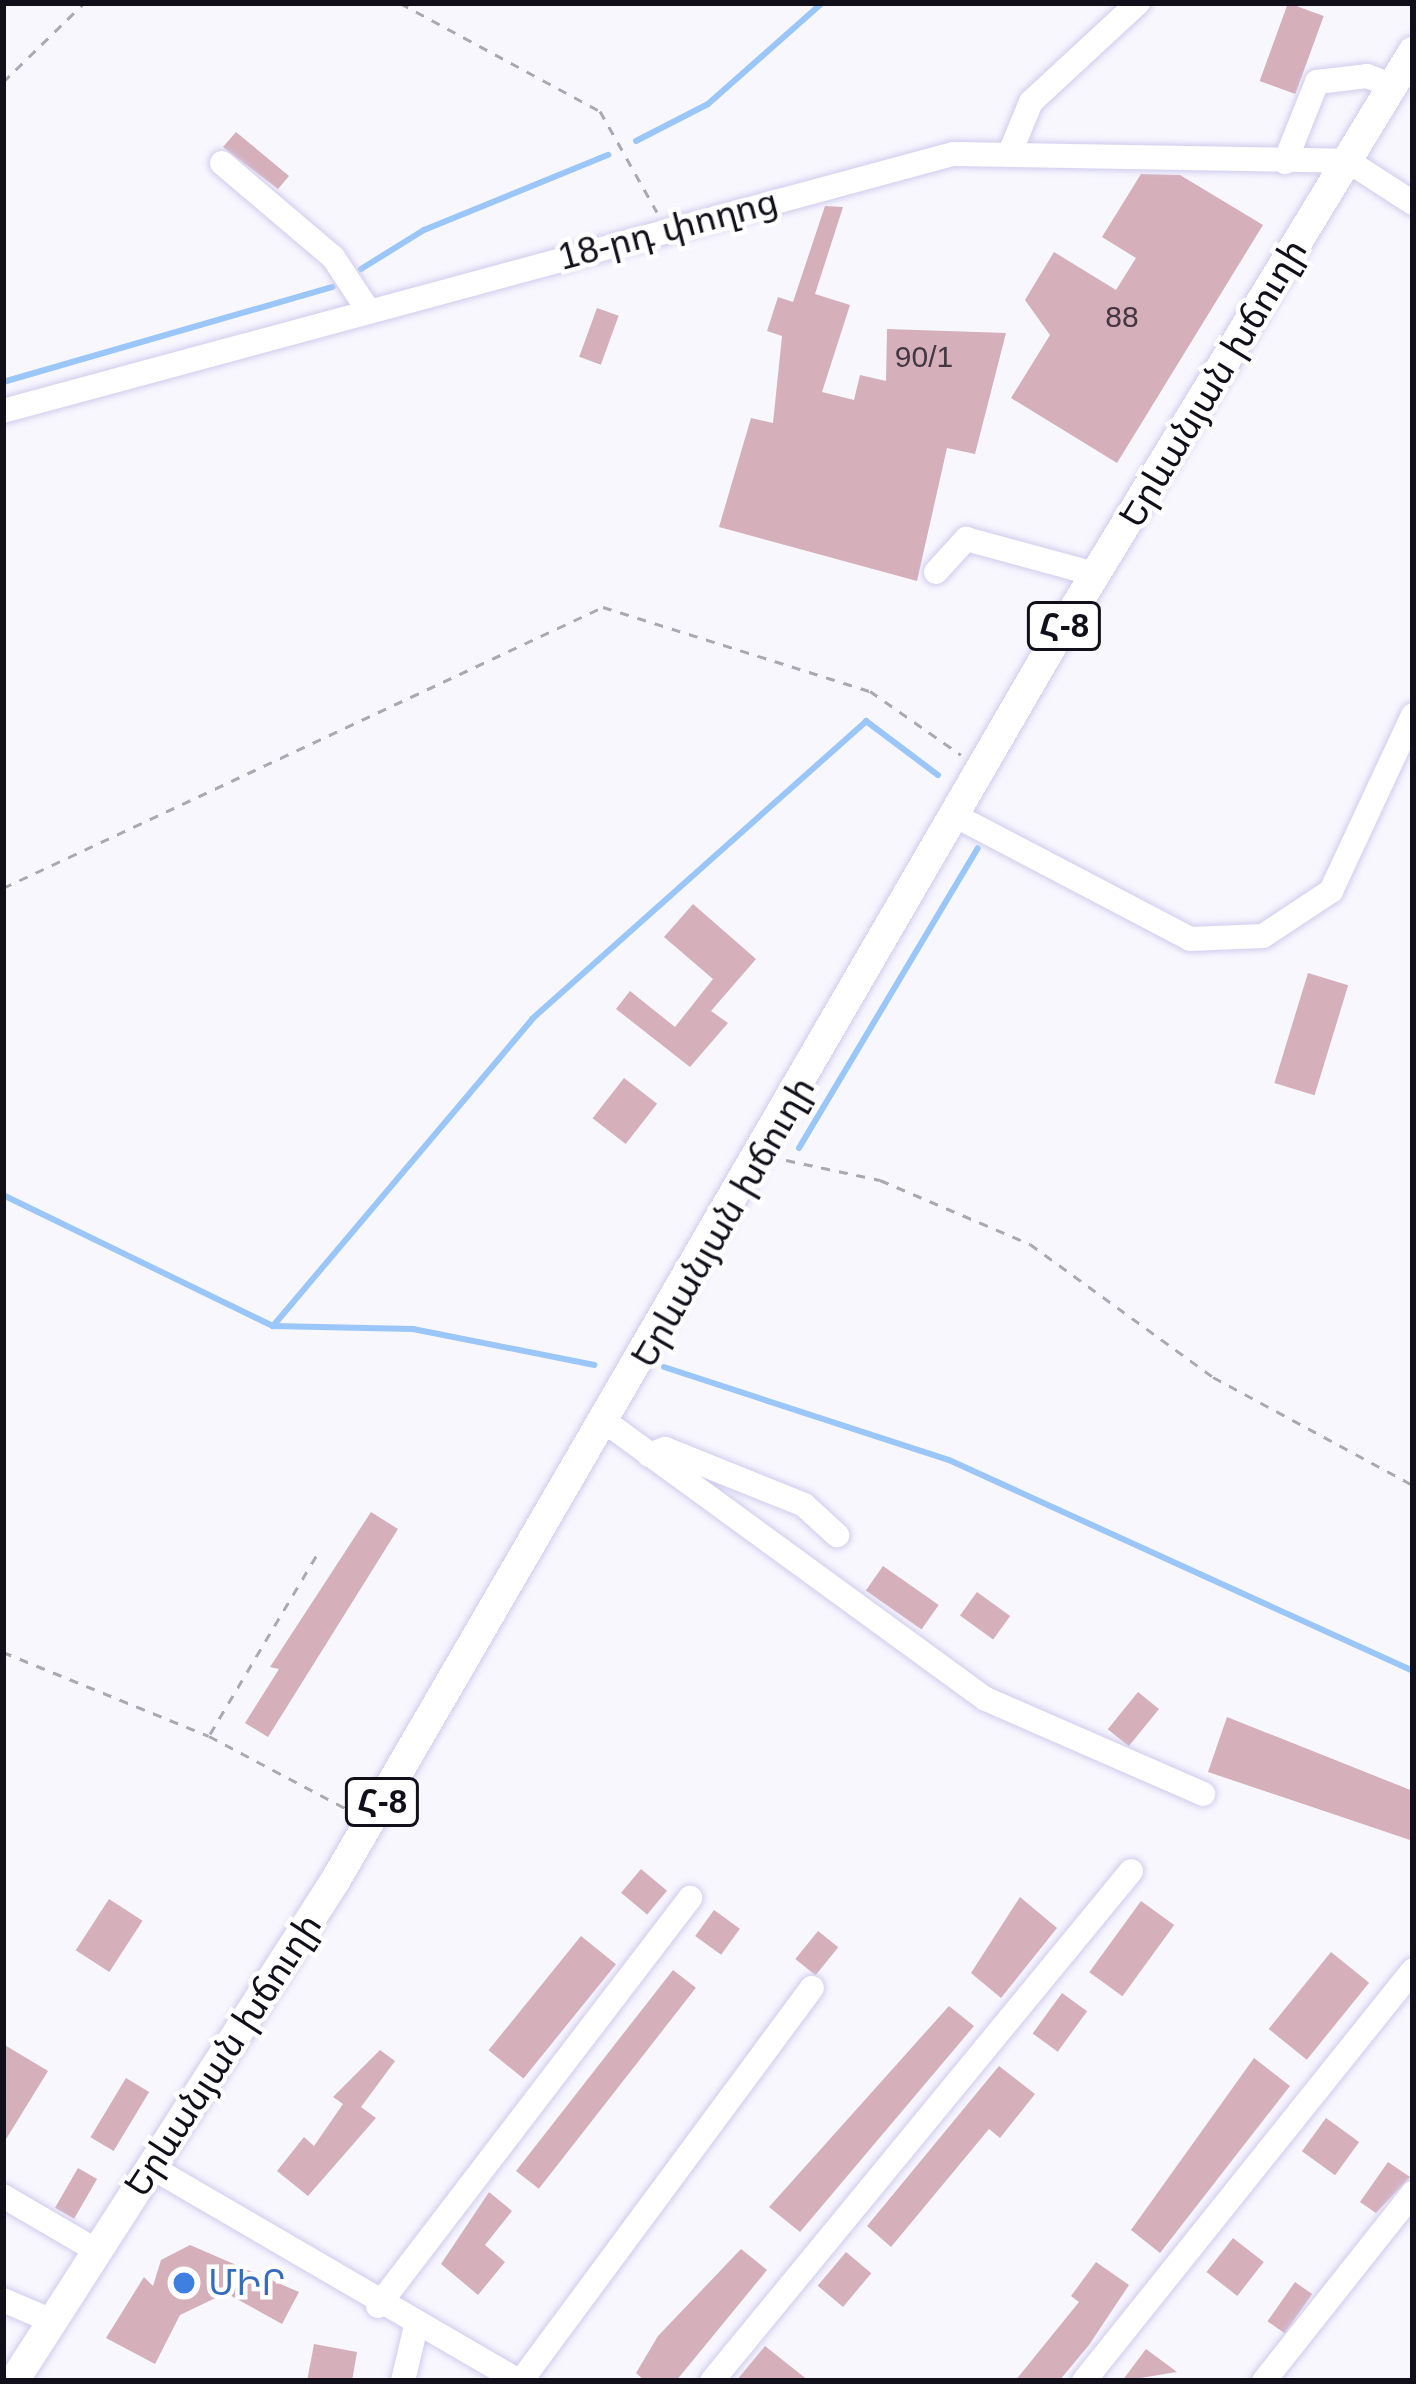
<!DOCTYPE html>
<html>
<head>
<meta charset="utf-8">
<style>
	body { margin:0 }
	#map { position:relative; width:1416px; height:2384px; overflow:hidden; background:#f8f7fe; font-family:Helvetica,"Noto Sans Armenian",sans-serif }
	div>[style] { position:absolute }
	.stream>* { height:6px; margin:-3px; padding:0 3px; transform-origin:3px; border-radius:3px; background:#9ac6fa }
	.building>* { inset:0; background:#d5afba; transform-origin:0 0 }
	.path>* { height:3px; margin-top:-1.5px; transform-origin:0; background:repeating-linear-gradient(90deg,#aaa9b1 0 9px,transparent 0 18px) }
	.roads { filter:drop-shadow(0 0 3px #d0cced) drop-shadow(0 0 3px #d0cced) }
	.minor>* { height:24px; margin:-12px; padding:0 12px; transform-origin:12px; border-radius:12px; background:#fff }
	.major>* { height:30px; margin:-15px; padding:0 15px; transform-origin:15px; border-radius:15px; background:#fff }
	.dots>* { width:33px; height:33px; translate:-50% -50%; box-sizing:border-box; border:6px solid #fff; border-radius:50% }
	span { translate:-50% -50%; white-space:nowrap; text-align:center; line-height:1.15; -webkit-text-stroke:9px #fff; paint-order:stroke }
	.number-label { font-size:30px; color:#423742 }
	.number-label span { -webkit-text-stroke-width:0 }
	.shield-label span { padding:3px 9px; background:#fff; border:3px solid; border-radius:9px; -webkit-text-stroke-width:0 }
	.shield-label { font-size:33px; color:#110f1a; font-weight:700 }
	.street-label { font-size:36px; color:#110f1a }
	.shop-label { font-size:36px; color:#366cbe }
	.left { translate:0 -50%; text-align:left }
	.frame { position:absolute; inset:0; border:6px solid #110f1a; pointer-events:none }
</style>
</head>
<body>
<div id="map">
	<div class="stream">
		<div style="left:636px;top:141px;width:81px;rotate:-27.2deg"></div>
		<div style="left:708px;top:104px;width:152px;rotate:-41.5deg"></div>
		<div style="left:361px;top:269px;width:74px;rotate:-31.8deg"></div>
		<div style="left:424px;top:230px;width:199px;rotate:-22.2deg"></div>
		<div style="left:3px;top:382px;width:343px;rotate:-16.1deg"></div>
		<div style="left:799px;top:1148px;width:349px;rotate:-59.2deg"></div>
		<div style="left:3px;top:1195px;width:300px;rotate:25.9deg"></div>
		<div style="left:273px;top:1326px;width:140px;rotate:1.2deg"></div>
		<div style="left:413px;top:1329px;width:185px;rotate:11.2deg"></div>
		<div style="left:273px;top:1326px;width:402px;rotate:-49.8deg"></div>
		<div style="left:532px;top:1019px;width:448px;rotate:-41.7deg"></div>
		<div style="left:866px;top:721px;width:90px;rotate:36.9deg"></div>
		<div style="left:664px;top:1367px;width:300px;rotate:18.1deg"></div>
		<div style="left:949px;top:1460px;width:510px;rotate:24.45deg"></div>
	</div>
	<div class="building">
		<div style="left:1288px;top:3px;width:38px;height:83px;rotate:20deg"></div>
		<div style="clip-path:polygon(236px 132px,289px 176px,278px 189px,223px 147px)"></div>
		<div style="clip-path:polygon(1141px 174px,1180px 175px,1263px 225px,1117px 463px,1011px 398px,1050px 335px,1025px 300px,1054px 252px,1116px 290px,1136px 258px,1102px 237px)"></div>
		<div style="clip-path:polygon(825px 206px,843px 207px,815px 294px,850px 305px,822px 392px,854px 400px,860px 375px,886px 381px,887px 329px,1006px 333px,975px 454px,947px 448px,917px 581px,719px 527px,751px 418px,773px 423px,782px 336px,767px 331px,778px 297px,793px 302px)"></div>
		<div style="left:597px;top:308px;width:23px;height:52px;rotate:20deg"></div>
		<div style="clip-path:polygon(693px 904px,756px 959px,711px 1011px,728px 1023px,690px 1067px,616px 1009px,630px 991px,675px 1027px,713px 979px,664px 937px)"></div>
		<div style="left:1308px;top:973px;width:42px;height:115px;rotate:17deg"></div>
		<div style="left:624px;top:1078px;width:42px;height:51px;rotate:38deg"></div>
		<div style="clip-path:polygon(371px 1512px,398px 1529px,268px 1737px,245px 1723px,279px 1669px,270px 1667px)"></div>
		<div style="left:883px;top:1566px;width:68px;height:30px;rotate:35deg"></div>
		<div style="left:977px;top:1592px;width:41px;height:29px;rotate:36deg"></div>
		<div style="left:1138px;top:1692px;width:27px;height:48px;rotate:39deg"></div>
		<div style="clip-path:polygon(1227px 1717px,1413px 1791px,1413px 1841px,1208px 1772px)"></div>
		<div style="left:641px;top:1869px;width:34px;height:31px;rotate:40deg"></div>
		<div style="clip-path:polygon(1020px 1897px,1057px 1928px,1001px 1998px,971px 1973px)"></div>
		<div style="left:109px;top:1899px;width:40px;height:61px;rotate:33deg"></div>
		<div style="left:1141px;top:1901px;width:41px;height:88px;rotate:36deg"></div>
		<div style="left:714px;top:1910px;width:32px;height:32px;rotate:36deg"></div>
		<div style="left:818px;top:1931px;width:26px;height:36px;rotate:39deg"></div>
		<div style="left:581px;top:1936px;width:45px;height:147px;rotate:39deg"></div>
		<div style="left:1331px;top:1952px;width:49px;height:99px;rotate:39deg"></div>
		<div style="left:673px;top:1970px;width:29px;height:255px;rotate:38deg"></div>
		<div style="left:1062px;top:1993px;width:31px;height:50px;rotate:36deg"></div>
		<div style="clip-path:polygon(949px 2006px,974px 2026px,800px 2232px,769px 2207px)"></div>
		<div style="clip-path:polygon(3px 2044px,48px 2071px,3px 2144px)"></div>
		<div style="clip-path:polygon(380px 2050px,395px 2061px,361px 2107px,376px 2118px,308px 2196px,277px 2171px,304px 2137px,314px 2146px,343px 2104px,333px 2097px)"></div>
		<div style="clip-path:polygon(1254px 2058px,1290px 2086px,1160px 2253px,1131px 2230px)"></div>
		<div style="clip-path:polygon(999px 2066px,1035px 2094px,1000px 2138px,989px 2129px,891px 2247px,867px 2226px)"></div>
		<div style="left:126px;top:2078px;width:27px;height:69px;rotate:31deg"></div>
		<div style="left:1326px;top:2118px;width:41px;height:41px;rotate:36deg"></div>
		<div style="clip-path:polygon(1388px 2162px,1410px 2177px,1376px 2213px,1360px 2202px)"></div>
		<div style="left:78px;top:2168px;width:22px;height:46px;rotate:30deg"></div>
		<div style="clip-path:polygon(489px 2192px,512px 2211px,485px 2245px,505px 2262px,478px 2295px,441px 2264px)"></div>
		<div style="left:1233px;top:2238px;width:39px;height:43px;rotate:38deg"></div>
		<div style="clip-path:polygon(190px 2245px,299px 2292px,282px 2324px,226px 2293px,180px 2315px,155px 2364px,106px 2338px,144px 2277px,153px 2286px,161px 2260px)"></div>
		<div style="clip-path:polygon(741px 2249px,767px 2270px,676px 2381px,645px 2381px,636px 2373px,658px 2336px)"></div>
		<div style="left:846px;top:2252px;width:33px;height:44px;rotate:40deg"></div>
		<div style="clip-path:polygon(1096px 2262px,1129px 2285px,1089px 2345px,1059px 2381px,1015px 2381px,1079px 2302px,1071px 2296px)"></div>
		<div style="left:1295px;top:2282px;width:21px;height:48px;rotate:35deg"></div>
		<div style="clip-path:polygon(314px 2344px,357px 2352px,352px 2381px,307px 2381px)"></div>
		<div style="clip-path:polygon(765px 2346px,809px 2381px,736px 2381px)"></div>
		<div style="clip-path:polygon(1146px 2349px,1177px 2372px,1122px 2381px)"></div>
	</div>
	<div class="path">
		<div style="left:400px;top:3px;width:227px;rotate:28.4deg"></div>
		<div style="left:600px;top:111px;width:116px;rotate:60.6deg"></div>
		<div style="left:3px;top:82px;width:113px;rotate:-44.3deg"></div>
		<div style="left:3px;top:888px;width:663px;rotate:-25.1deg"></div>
		<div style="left:603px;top:607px;width:280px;rotate:17.5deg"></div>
		<div style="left:870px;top:691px;width:111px;rotate:35.1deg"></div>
		<div style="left:786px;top:1160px;width:96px;rotate:12deg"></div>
		<div style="left:880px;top:1180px;width:163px;rotate:23.1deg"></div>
		<div style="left:1030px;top:1244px;width:226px;rotate:36deg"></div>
		<div style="left:1213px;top:1377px;width:227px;rotate:28.4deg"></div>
		<div style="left:3px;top:1652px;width:222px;rotate:22.2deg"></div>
		<div style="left:209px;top:1736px;width:156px;rotate:27.9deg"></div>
		<div style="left:210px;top:1734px;width:211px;rotate:-59.2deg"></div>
	</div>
	<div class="roads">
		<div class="minor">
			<div style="left:1009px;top:155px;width:57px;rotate:-67.5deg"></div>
			<div style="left:1031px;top:102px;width:146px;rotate:-42.8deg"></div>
			<div style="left:1285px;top:162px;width:86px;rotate:-68.2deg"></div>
			<div style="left:1317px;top:82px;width:50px;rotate:-6.8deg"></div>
			<div style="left:1367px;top:76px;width:28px;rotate:21deg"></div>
			<div style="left:222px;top:163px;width:145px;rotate:40.3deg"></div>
			<div style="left:333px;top:257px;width:64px;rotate:56.6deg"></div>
			<div style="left:3px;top:411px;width:984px;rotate:-15.14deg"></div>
			<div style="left:953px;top:154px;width:395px;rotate:1deg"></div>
			<div style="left:1348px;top:161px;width:77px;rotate:32.9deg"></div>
			<div style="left:936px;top:572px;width:45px;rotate:-47.7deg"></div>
			<div style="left:966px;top:539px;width:134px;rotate:15.2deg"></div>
			<div style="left:956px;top:816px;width:264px;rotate:27.7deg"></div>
			<div style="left:1190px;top:939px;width:73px;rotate:-2.4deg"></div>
			<div style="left:1263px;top:936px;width:82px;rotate:-33.5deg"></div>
			<div style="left:1331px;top:891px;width:194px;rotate:-65deg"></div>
			<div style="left:607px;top:1423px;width:469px;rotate:36.1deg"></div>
			<div style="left:986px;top:1699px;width:237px;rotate:23.6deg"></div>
			<div style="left:649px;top:1455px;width:17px;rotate:-21deg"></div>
			<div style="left:665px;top:1449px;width:150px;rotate:21.9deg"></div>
			<div style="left:804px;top:1505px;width:45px;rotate:42.3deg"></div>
			<div style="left:151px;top:2167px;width:426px;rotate:30.2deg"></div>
			<div style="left:3px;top:2196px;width:109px;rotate:30.3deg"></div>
			<div style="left:3px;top:2300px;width:53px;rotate:23.2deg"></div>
			<div style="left:378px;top:2306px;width:514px;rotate:-52.59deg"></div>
			<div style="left:403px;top:2381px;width:57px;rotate:-76.7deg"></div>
			<div style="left:521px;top:2381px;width:489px;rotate:-53.5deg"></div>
			<div style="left:712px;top:2381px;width:660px;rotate:-50.59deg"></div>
			<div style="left:1084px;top:2381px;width:526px;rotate:-51.32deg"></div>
			<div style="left:1264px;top:2381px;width:240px;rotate:-51.6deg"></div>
		</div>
		<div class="major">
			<div style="left:14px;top:2381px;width:594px;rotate:-57.3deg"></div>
			<div style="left:335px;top:1881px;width:1433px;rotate:-59.87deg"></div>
			<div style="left:1054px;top:642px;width:691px;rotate:-58.68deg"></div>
		</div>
	</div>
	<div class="dots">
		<div style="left:184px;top:2283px;background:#3f7fe0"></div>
	</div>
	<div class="number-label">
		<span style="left:1122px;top:317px">88</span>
		<span style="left:924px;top:357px">90/1</span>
	</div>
	<div class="shield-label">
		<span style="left:1064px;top:626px">Հ-8</span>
		<span style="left:382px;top:1802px">Հ-8</span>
	</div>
	<div class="street-label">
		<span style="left:668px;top:229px;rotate:-15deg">18-րդ փողոց</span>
		<span style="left:1213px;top:383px;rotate:-59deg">Երևանյան խճուղի</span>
		<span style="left:723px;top:1222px;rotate:-60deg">Երևանյան խճուղի</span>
		<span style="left:223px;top:2055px;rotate:-57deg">Երևանյան խճուղի</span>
	</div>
	<div class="shop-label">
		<span class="left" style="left:208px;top:2283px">ՄԻՐ</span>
	</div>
	<div class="frame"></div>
</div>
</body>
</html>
